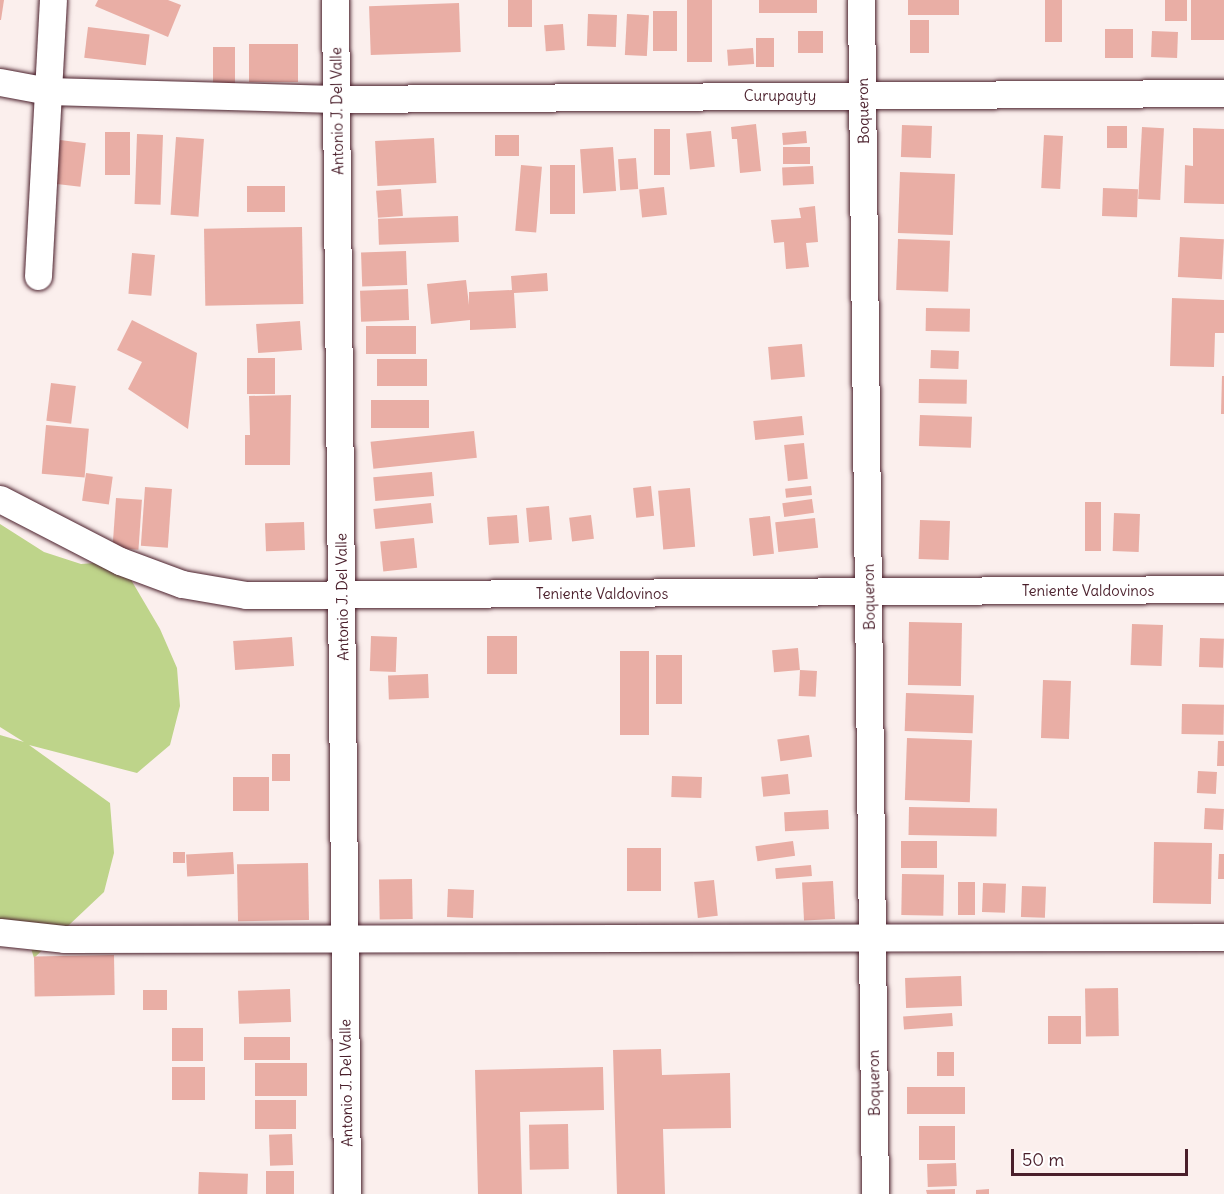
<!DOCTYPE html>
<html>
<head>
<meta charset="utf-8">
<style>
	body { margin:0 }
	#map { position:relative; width:1224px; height:1194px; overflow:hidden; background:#fbefed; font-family:Delius,sans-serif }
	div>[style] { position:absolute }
	.green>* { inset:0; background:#bed48a }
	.building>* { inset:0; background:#e9aea5; transform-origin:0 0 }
	.roads { filter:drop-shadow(0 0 2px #4a1f2b) drop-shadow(0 0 2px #4a1f2b) }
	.minor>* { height:27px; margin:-13.5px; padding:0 13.5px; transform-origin:13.5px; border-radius:13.5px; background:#fff }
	span { translate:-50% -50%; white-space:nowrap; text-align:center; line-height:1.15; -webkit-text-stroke:4.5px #fff; paint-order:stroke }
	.street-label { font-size:15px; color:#4a1f2b }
	.scale { position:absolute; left:1011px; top:1149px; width:177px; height:27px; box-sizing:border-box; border:3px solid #4a1f2b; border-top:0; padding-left:8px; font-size:18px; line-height:21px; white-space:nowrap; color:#4a1f2b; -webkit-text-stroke:4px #fff; paint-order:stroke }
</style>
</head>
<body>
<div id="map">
	<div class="green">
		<div style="clip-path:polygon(0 524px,44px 552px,81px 564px,120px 561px,160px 629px,177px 668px,180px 706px,170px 745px,137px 773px,29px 745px,110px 803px,114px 853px,104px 892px,34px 958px,29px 942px,0 937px,0 735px,24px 742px,0 727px)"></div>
	</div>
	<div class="building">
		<div style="clip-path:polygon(0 0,4px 0,1px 20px,0 20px)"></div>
		<div style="clip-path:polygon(98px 0,168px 0,181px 5px,168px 37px,95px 6px)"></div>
		<div style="left:508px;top:0;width:24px;height:27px"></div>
		<div style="left:687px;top:0;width:25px;height:62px"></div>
		<div style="left:759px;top:0;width:58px;height:13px"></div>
		<div style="left:908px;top:0;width:51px;height:15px"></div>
		<div style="left:1045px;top:0;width:17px;height:42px"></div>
		<div style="left:1165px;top:0;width:22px;height:21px"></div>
		<div style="left:1191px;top:0;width:33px;height:40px"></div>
		<div style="left:459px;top:3px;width:49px;height:90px;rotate:88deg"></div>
		<div style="left:653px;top:11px;width:24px;height:40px"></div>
		<div style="left:588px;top:14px;width:29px;height:32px;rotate:2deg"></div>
		<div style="left:627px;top:14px;width:22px;height:41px;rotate:3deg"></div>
		<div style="left:910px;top:20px;width:19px;height:33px"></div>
		<div style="left:563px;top:24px;width:26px;height:19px;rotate:86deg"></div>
		<div style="left:88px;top:27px;width:62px;height:31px;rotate:7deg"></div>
		<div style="left:1105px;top:29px;width:28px;height:29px"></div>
		<div style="left:823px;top:31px;width:22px;height:25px;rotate:90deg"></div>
		<div style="left:1152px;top:31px;width:26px;height:26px;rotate:2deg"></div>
		<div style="left:756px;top:38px;width:18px;height:29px"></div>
		<div style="left:298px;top:44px;width:38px;height:49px;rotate:90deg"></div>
		<div style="left:213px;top:47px;width:22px;height:38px"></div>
		<div style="left:753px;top:48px;width:16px;height:26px;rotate:86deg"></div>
		<div style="clip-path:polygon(756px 124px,761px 171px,740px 173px,737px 139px,732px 139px,731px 127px)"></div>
		<div style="left:902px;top:125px;width:30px;height:32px;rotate:2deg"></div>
		<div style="left:1107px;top:126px;width:20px;height:22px"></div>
		<div style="left:1142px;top:127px;width:22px;height:72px;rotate:3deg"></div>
		<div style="clip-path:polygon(1193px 128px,1224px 129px,1224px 204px,1184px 203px,1185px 165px,1193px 166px)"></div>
		<div style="left:654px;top:129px;width:16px;height:46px"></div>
		<div style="left:711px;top:131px;width:36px;height:25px;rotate:84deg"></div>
		<div style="left:806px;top:131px;width:12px;height:24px;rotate:85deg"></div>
		<div style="left:105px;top:132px;width:25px;height:43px"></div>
		<div style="left:137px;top:134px;width:26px;height:70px;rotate:2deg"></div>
		<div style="left:495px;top:135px;width:24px;height:21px"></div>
		<div style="left:1044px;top:135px;width:19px;height:53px;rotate:3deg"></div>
		<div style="left:176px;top:137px;width:28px;height:78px;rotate:4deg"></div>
		<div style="left:434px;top:138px;width:45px;height:59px;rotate:87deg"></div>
		<div style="left:60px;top:140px;width:26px;height:44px;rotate:7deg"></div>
		<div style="left:613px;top:147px;width:44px;height:33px;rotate:86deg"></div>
		<div style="left:783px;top:147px;width:27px;height:17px"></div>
		<div style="left:636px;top:158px;width:31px;height:18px;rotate:86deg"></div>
		<div style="left:521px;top:165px;width:21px;height:66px;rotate:5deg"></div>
		<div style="left:550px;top:165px;width:25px;height:49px"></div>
		<div style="left:813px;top:166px;width:18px;height:31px;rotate:87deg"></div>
		<div style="left:900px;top:172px;width:55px;height:61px;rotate:2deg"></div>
		<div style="left:285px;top:186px;width:26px;height:38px;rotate:90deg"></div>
		<div style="left:664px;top:187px;width:28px;height:25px;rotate:84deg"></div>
		<div style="left:1103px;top:188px;width:35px;height:28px;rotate:2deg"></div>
		<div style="left:401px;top:189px;width:27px;height:25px;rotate:86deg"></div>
		<div style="clip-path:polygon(815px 206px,818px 242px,806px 243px,809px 267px,786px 269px,784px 242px,774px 243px,771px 220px,801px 218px,799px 208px)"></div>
		<div style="left:458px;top:216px;width:26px;height:80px;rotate:88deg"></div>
		<div style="left:302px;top:227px;width:77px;height:98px;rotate:89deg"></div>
		<div style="left:1180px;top:237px;width:44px;height:40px;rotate:3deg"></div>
		<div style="left:898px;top:239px;width:52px;height:51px;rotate:2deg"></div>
		<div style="left:406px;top:251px;width:34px;height:45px;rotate:88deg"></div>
		<div style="left:132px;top:253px;width:23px;height:41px;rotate:5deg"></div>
		<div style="clip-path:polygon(547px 273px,548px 291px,514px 293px,516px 328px,470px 330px,470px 320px,431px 324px,427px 284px,466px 280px,469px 305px,469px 292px,512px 290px,511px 276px)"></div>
		<div style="left:408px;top:289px;width:31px;height:48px;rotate:88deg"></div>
		<div style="clip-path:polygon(1172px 298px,1224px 300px,1224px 333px,1215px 333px,1214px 367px,1170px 366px)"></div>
		<div style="left:926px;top:308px;width:44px;height:23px;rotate:1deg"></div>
		<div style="clip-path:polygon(132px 320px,197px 353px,188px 429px,128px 389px,142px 362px,117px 350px)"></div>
		<div style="left:300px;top:321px;width:29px;height:44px;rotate:86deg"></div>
		<div style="left:366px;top:326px;width:50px;height:28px"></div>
		<div style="left:802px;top:344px;width:33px;height:34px;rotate:85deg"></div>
		<div style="left:931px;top:350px;width:28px;height:18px;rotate:2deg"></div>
		<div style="left:247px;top:358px;width:28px;height:36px"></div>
		<div style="left:427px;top:359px;width:27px;height:50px;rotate:90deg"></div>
		<div style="clip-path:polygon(1222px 376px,1224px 376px,1224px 414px,1221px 414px)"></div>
		<div style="left:919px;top:379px;width:48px;height:24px;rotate:1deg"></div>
		<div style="left:51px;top:383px;width:25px;height:38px;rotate:7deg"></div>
		<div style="clip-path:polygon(291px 395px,290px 465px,245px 465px,245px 435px,250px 435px,249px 396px)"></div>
		<div style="left:429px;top:400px;width:28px;height:58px;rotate:90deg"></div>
		<div style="left:920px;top:415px;width:52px;height:31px;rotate:2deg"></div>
		<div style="left:802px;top:416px;width:19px;height:49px;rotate:84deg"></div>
		<div style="left:46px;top:425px;width:43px;height:49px;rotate:5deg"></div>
		<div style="left:474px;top:431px;width:27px;height:104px;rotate:84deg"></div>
		<div style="left:804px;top:443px;width:36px;height:20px;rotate:84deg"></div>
		<div style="left:432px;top:472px;width:24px;height:59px;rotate:85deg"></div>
		<div style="left:86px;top:473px;width:27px;height:28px;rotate:8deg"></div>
		<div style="left:651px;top:486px;width:30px;height:18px;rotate:84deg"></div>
		<div style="left:811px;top:486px;width:9px;height:26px;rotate:84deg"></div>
		<div style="left:145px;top:487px;width:27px;height:59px;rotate:4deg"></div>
		<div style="left:690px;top:488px;width:59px;height:32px;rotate:85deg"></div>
		<div style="left:116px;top:498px;width:26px;height:50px;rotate:4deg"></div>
		<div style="left:812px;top:499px;width:14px;height:30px;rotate:82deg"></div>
		<div style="left:1085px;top:502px;width:16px;height:49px"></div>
		<div style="left:431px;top:503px;width:20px;height:58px;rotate:84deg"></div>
		<div style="left:549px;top:506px;width:34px;height:23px;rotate:85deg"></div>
		<div style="left:1114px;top:513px;width:26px;height:38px;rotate:2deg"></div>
		<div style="left:517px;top:515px;width:28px;height:30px;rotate:86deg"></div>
		<div style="left:591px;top:515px;width:24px;height:22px;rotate:83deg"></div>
		<div style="left:770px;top:516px;width:38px;height:21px;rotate:84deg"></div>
		<div style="left:815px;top:518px;width:30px;height:40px;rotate:84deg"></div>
		<div style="left:920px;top:520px;width:30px;height:39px;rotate:2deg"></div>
		<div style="left:304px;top:522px;width:28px;height:39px;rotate:88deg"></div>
		<div style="left:414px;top:538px;width:30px;height:34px;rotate:84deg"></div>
		<div style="left:909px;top:622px;width:53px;height:63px;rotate:1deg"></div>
		<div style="left:1132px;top:624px;width:31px;height:41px;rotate:2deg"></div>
		<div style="left:371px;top:636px;width:26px;height:35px;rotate:2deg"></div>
		<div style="left:487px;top:636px;width:30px;height:38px"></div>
		<div style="left:292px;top:637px;width:29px;height:59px;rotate:86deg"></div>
		<div style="left:1200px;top:638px;width:24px;height:29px;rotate:2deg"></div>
		<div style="left:798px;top:648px;width:22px;height:26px;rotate:85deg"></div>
		<div style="left:620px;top:651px;width:29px;height:84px"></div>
		<div style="left:656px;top:655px;width:26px;height:49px"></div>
		<div style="left:800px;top:670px;width:17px;height:26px;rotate:3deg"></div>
		<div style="left:428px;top:674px;width:24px;height:40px;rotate:88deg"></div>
		<div style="left:1043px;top:680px;width:28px;height:58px;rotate:2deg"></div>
		<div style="left:906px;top:693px;width:68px;height:38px;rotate:2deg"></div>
		<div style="left:1182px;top:704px;width:42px;height:30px;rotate:1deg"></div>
		<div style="left:809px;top:735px;width:22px;height:32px;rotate:82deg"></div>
		<div style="left:907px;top:738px;width:65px;height:62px;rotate:2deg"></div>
		<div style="clip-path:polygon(1218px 741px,1224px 741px,1224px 766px,1217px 766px)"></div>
		<div style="left:272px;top:754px;width:18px;height:27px"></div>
		<div style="left:1198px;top:771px;width:19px;height:22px;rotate:3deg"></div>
		<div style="left:788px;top:774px;width:20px;height:27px;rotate:84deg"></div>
		<div style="left:672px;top:776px;width:30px;height:21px;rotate:2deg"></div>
		<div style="left:233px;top:777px;width:36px;height:34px"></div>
		<div style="left:909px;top:807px;width:88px;height:28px;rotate:1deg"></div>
		<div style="left:1205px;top:808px;width:19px;height:21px;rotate:3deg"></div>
		<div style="left:828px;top:810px;width:19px;height:44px;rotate:87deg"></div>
		<div style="left:793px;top:841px;width:15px;height:38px;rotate:82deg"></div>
		<div style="left:901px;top:841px;width:36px;height:27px"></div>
		<div style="left:1154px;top:842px;width:58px;height:61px;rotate:1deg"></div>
		<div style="left:627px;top:848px;width:34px;height:43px"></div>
		<div style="left:185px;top:852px;width:11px;height:12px;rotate:90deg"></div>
		<div style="left:233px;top:852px;width:22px;height:47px;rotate:87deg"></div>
		<div style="clip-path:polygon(1219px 854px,1224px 854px,1224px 879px,1218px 879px)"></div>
		<div style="left:308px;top:863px;width:57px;height:71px;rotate:89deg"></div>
		<div style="left:811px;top:865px;width:11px;height:36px;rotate:85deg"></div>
		<div style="left:902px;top:874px;width:42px;height:41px;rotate:1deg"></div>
		<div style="left:412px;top:879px;width:40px;height:33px;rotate:89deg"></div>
		<div style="left:714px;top:880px;width:36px;height:20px;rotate:84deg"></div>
		<div style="left:833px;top:881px;width:38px;height:31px;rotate:87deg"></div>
		<div style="left:958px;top:882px;width:17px;height:33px"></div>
		<div style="left:983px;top:883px;width:23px;height:29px;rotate:2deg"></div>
		<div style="left:1022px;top:886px;width:24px;height:31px;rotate:2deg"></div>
		<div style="left:448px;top:889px;width:26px;height:28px;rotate:2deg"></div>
		<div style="left:114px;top:955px;width:40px;height:80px;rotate:89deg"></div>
		<div style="left:961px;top:976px;width:30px;height:56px;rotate:88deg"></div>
		<div style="left:1118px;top:988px;width:48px;height:33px;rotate:89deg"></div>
		<div style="left:290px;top:989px;width:33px;height:52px;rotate:88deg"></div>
		<div style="left:143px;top:990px;width:24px;height:20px"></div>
		<div style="left:952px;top:1013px;width:13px;height:49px;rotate:86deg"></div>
		<div style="left:1081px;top:1016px;width:28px;height:33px;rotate:90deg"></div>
		<div style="left:172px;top:1028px;width:31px;height:33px"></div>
		<div style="left:290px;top:1037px;width:23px;height:46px;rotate:90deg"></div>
		<div style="clip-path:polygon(661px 1049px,662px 1075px,730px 1073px,731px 1128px,663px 1129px,665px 1194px,617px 1194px,613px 1050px)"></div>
		<div style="left:937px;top:1052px;width:17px;height:24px"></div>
		<div style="left:307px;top:1063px;width:33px;height:52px;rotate:90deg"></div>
		<div style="left:172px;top:1067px;width:33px;height:33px"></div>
		<div style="clip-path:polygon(603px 1067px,604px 1110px,520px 1112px,522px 1194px,478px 1194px,475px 1070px)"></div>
		<div style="left:965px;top:1087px;width:27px;height:58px;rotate:90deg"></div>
		<div style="left:255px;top:1100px;width:41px;height:29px"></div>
		<div style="left:568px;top:1124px;width:45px;height:39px;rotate:89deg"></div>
		<div style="left:919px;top:1126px;width:36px;height:34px"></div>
		<div style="left:292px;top:1134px;width:31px;height:23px;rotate:88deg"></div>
		<div style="left:956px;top:1163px;width:23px;height:29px;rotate:88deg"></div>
		<div style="left:294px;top:1171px;width:23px;height:28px;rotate:90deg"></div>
		<div style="left:199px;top:1172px;width:49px;height:22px;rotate:2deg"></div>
		<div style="clip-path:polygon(955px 1189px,955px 1194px,927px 1194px,926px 1190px)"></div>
		<div style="clip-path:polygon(989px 1189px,989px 1194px,976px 1194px,976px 1190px)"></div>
	</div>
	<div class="roads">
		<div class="minor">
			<div style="left:335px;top:0;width:1194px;rotate:89.42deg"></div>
			<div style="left:861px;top:0;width:1194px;rotate:89.33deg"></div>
			<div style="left:0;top:82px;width:49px;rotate:10.6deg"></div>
			<div style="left:48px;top:91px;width:288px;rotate:1.6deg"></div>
			<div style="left:336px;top:99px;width:888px;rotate:-0.39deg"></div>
			<div style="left:38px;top:276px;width:276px;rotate:-86.9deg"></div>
			<div style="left:0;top:499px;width:135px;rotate:27.3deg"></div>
			<div style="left:120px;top:561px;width:66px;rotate:20.4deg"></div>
			<div style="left:182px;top:584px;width:65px;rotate:9.8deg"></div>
			<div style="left:246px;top:595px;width:978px;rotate:-0.35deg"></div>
			<div style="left:0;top:932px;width:64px;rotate:6.2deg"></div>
			<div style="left:64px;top:939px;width:1160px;rotate:-0.1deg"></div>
		</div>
	</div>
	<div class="street-label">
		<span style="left:780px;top:96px">Curupayty</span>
		<span style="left:337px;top:111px;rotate:-91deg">Antonio J. Del Valle</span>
		<span style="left:863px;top:111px;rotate:-91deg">Boqueron</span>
		<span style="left:1088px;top:591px">Teniente Valdovinos</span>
		<span style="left:602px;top:594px">Teniente Valdovinos</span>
		<span style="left:342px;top:597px;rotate:-91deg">Antonio J. Del Valle</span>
		<span style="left:869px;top:597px;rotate:-91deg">Boqueron</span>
		<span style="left:346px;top:1083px;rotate:-91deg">Antonio J. Del Valle</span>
		<span style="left:874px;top:1083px;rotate:-91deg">Boqueron</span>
	</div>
	<div class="scale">50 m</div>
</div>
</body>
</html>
